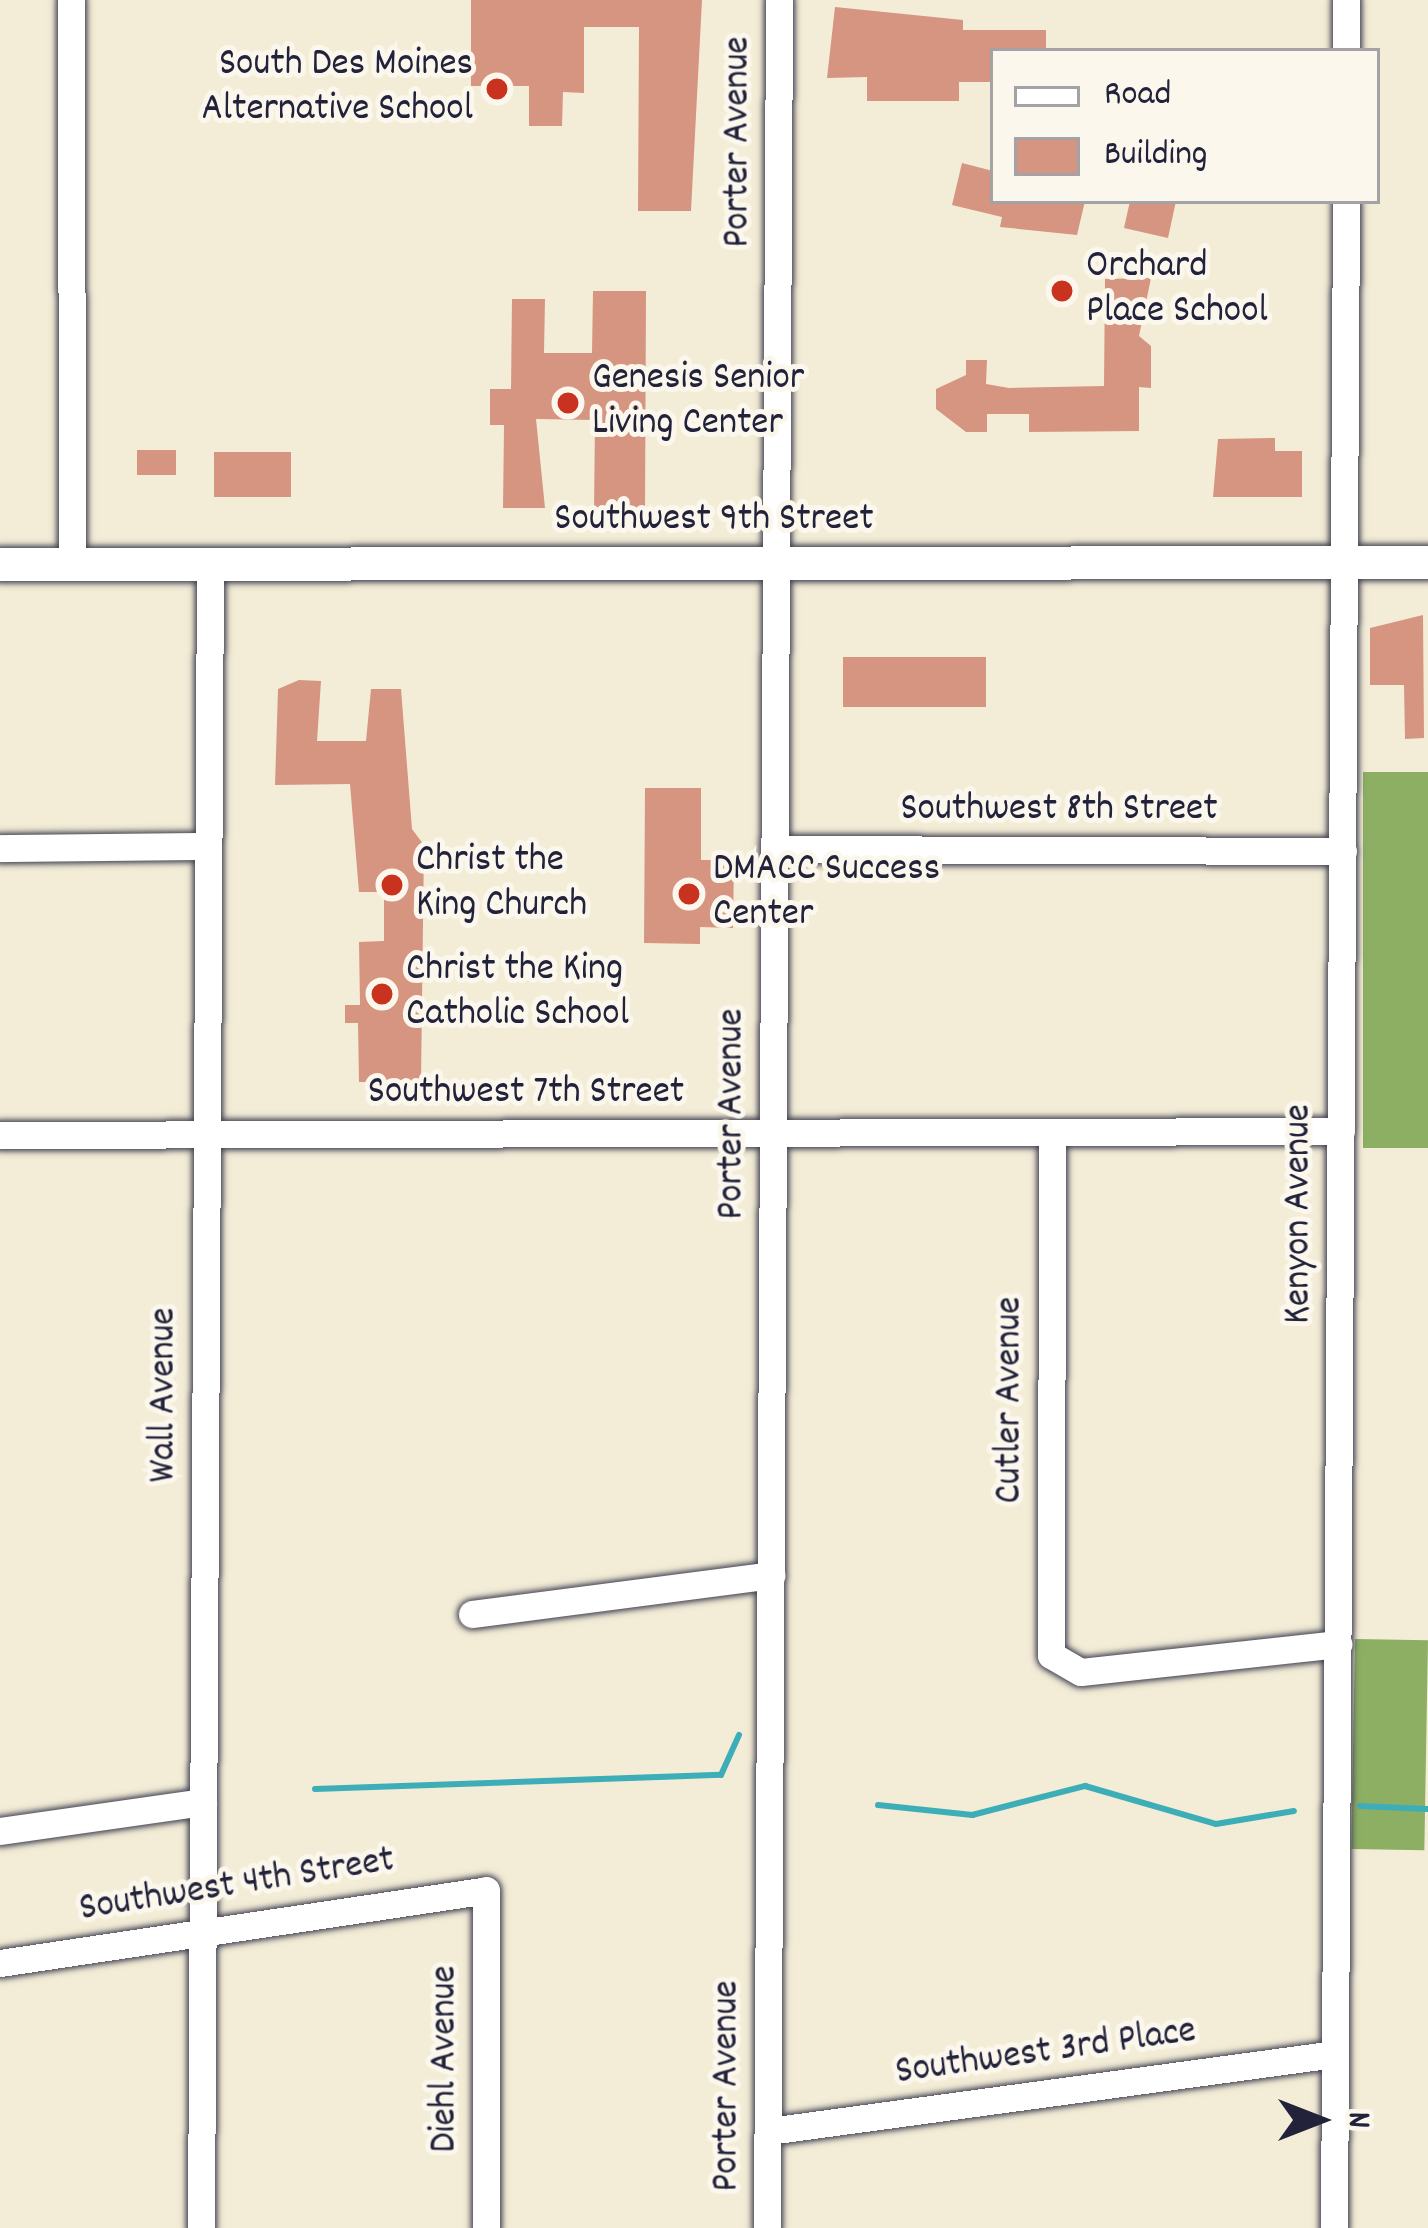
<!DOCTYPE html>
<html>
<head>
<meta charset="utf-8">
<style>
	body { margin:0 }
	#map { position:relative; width:1428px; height:2228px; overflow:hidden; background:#f3edd7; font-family:Dekko,sans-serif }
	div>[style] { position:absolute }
	.forest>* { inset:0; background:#8daf63; transform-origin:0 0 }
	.stream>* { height:6px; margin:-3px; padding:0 3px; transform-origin:3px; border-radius:3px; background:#3daeb8 }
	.building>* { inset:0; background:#d59581; transform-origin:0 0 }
	.roads { filter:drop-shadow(0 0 3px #414052) drop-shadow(0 0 3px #414052) }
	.minor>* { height:27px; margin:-13.5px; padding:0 13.5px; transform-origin:13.5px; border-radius:13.5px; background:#fff }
	.major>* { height:33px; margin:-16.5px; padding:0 16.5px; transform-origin:16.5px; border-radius:16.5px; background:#fff }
	.dots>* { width:33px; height:33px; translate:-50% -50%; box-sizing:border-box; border:6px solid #fbf7ec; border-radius:50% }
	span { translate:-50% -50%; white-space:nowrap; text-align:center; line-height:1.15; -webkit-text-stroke:10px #fbf7ec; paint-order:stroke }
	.poi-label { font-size:39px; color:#22223b }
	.right { translate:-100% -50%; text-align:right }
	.left { translate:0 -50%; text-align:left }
	.street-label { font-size:39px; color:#22223b }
	.legend { position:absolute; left:990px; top:48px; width:390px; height:156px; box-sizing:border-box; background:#fbf7ec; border:3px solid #a4a2a5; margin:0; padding:15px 21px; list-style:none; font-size:36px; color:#22223b }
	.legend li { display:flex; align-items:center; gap:24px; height:60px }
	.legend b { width:60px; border:3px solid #a4a2a5 }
	.north { position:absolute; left:1260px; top:2060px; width:120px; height:120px; -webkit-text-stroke:9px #fbf7ec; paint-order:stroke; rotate:90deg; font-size:33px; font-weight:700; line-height:48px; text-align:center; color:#22223b }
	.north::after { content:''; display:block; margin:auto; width:42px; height:54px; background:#22223b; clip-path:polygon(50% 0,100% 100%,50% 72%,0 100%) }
</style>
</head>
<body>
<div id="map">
	<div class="forest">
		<div style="left:1428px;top:772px;width:376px;height:65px;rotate:90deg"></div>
		<div style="left:1355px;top:1639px;width:73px;height:210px;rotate:1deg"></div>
	</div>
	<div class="stream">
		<div style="left:315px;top:1789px;width:406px;rotate:-2deg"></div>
		<div style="left:721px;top:1775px;width:44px;rotate:-65.8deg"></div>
		<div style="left:878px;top:1805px;width:95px;rotate:6.1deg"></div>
		<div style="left:972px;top:1815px;width:117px;rotate:-14.4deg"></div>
		<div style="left:1085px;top:1786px;width:136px;rotate:16.2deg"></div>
		<div style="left:1216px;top:1824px;width:79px;rotate:-9.5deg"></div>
		<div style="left:1360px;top:1806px;width:68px;rotate:2.5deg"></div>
	</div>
	<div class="building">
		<div style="clip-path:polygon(471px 0,702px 0,691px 211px,638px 211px,639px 27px,584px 27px,584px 93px,563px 92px,562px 126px,529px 126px,529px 86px,471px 86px)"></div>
		<div style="clip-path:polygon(835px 7px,963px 20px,963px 30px,1046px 30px,1046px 51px,993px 51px,993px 82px,959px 82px,959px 101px,867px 101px,867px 77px,827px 78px)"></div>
		<div style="clip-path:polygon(962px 163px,993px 171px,993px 201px,1085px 201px,1077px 235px,1000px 227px,1002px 217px,952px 205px)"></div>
		<div style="clip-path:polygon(1130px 201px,1176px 201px,1168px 238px,1124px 228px)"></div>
		<div style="clip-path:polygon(1151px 278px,1139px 336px,1151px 346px,1151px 388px,1139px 387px,1139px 431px,1029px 432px,1029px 414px,987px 414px,987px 432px,966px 432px,936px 409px,936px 389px,966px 375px,966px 360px,987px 360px,986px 384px,1009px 388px,1104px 386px,1105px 279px)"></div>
		<div style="clip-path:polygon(593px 291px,646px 291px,645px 515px,594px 514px,595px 420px,536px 419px,545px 508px,503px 508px,504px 425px,490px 425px,490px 389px,511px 389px,512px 299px,545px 299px,544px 353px,592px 353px)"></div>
		<div style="clip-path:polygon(1275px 438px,1275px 451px,1302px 451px,1302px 497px,1213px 497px,1218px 439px)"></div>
		<div style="left:176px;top:450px;width:25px;height:39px;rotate:90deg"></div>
		<div style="left:291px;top:452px;width:45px;height:77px;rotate:90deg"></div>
		<div style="clip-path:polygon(1423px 615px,1424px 738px,1405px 739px,1404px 685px,1370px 685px,1370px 628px)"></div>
		<div style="left:843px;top:657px;width:143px;height:50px"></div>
		<div style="clip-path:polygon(299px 680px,321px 681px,317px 741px,366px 741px,371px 689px,401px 689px,412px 829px,424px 845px,421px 1082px,359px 1082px,358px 1023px,345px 1023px,345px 1005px,360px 1005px,359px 942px,384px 941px,384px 892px,359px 892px,350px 784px,275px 785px,278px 689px)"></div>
		<div style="clip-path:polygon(645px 788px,701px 788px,701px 860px,734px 860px,733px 928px,700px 927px,700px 944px,644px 943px)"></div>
	</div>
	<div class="roads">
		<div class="minor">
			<div style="left:71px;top:0;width:564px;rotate:89.9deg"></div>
			<div style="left:1346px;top:51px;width:51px;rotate:-90deg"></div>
			<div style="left:0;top:848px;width:208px;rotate:-0.6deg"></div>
			<div style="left:775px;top:849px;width:568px;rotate:0.2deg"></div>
			<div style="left:1052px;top:1132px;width:523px;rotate:90.11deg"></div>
			<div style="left:1051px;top:1655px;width:34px;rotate:30deg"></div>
			<div style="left:1081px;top:1672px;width:259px;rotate:-6.2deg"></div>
			<div style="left:0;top:1135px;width:1341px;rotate:-0.17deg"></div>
			<div style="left:472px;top:1614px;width:302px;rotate:-7.4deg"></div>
			<div style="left:0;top:1831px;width:205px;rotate:-8.1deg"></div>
			<div style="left:0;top:1963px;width:491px;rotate:-8.5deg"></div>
			<div style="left:486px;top:1890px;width:338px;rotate:90deg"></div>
			<div style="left:769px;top:2131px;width:571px;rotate:-7.75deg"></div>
			<div style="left:201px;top:2228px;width:1665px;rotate:-89.69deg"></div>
			<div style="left:767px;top:2228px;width:2228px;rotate:-89.69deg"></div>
			<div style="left:1334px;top:2228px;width:2027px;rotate:-89.66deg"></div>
		</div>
		<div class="major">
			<div style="left:0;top:564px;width:1428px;rotate:-0.08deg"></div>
		</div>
	</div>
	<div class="dots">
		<div style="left:497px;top:89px;background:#c8321e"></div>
		<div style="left:1062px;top:291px;background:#c8321e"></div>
		<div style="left:568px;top:403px;background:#c8321e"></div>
		<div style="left:392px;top:885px;background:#c8321e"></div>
		<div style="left:689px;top:894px;background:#c8321e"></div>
		<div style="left:382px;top:994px;background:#c8321e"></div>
	</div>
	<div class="poi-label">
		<span class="right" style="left:473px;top:89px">South Des Moines<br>Alternative School</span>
		<span class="left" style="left:1086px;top:291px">Orchard<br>Place School</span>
		<span class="left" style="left:592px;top:403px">Genesis Senior<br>Living Center</span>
		<span class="left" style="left:416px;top:885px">Christ the<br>King Church</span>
		<span class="left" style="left:713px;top:894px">DMACC Success<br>Center</span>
		<span class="left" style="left:406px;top:994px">Christ the King<br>Catholic School</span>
	</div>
	<div class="street-label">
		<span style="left:740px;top:142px;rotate:-90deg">Porter Avenue</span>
		<span style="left:714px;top:521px">Southwest 9th Street</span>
		<span style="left:1059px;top:811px">Southwest 8th Street</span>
		<span style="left:526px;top:1094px">Southwest 7th Street</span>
		<span style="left:734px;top:1114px;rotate:-90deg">Porter Avenue</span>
		<span style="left:1301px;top:1214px;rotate:-90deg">Kenyon Avenue</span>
		<span style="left:166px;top:1395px;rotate:-90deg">Wall Avenue</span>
		<span style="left:1012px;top:1400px;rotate:-90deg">Cutler Avenue</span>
		<span style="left:237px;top:1887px;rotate:-9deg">Southwest 4th Street</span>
		<span style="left:1046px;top:2054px;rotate:-8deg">Southwest 3rd Place</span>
		<span style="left:447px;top:2059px;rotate:-90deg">Diehl Avenue</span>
		<span style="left:729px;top:2086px;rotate:-90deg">Porter Avenue</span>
	</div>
	<ul class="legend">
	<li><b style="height:15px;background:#fff"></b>Road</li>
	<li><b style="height:33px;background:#d59581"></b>Building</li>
	</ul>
	<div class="north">N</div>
</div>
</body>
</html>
